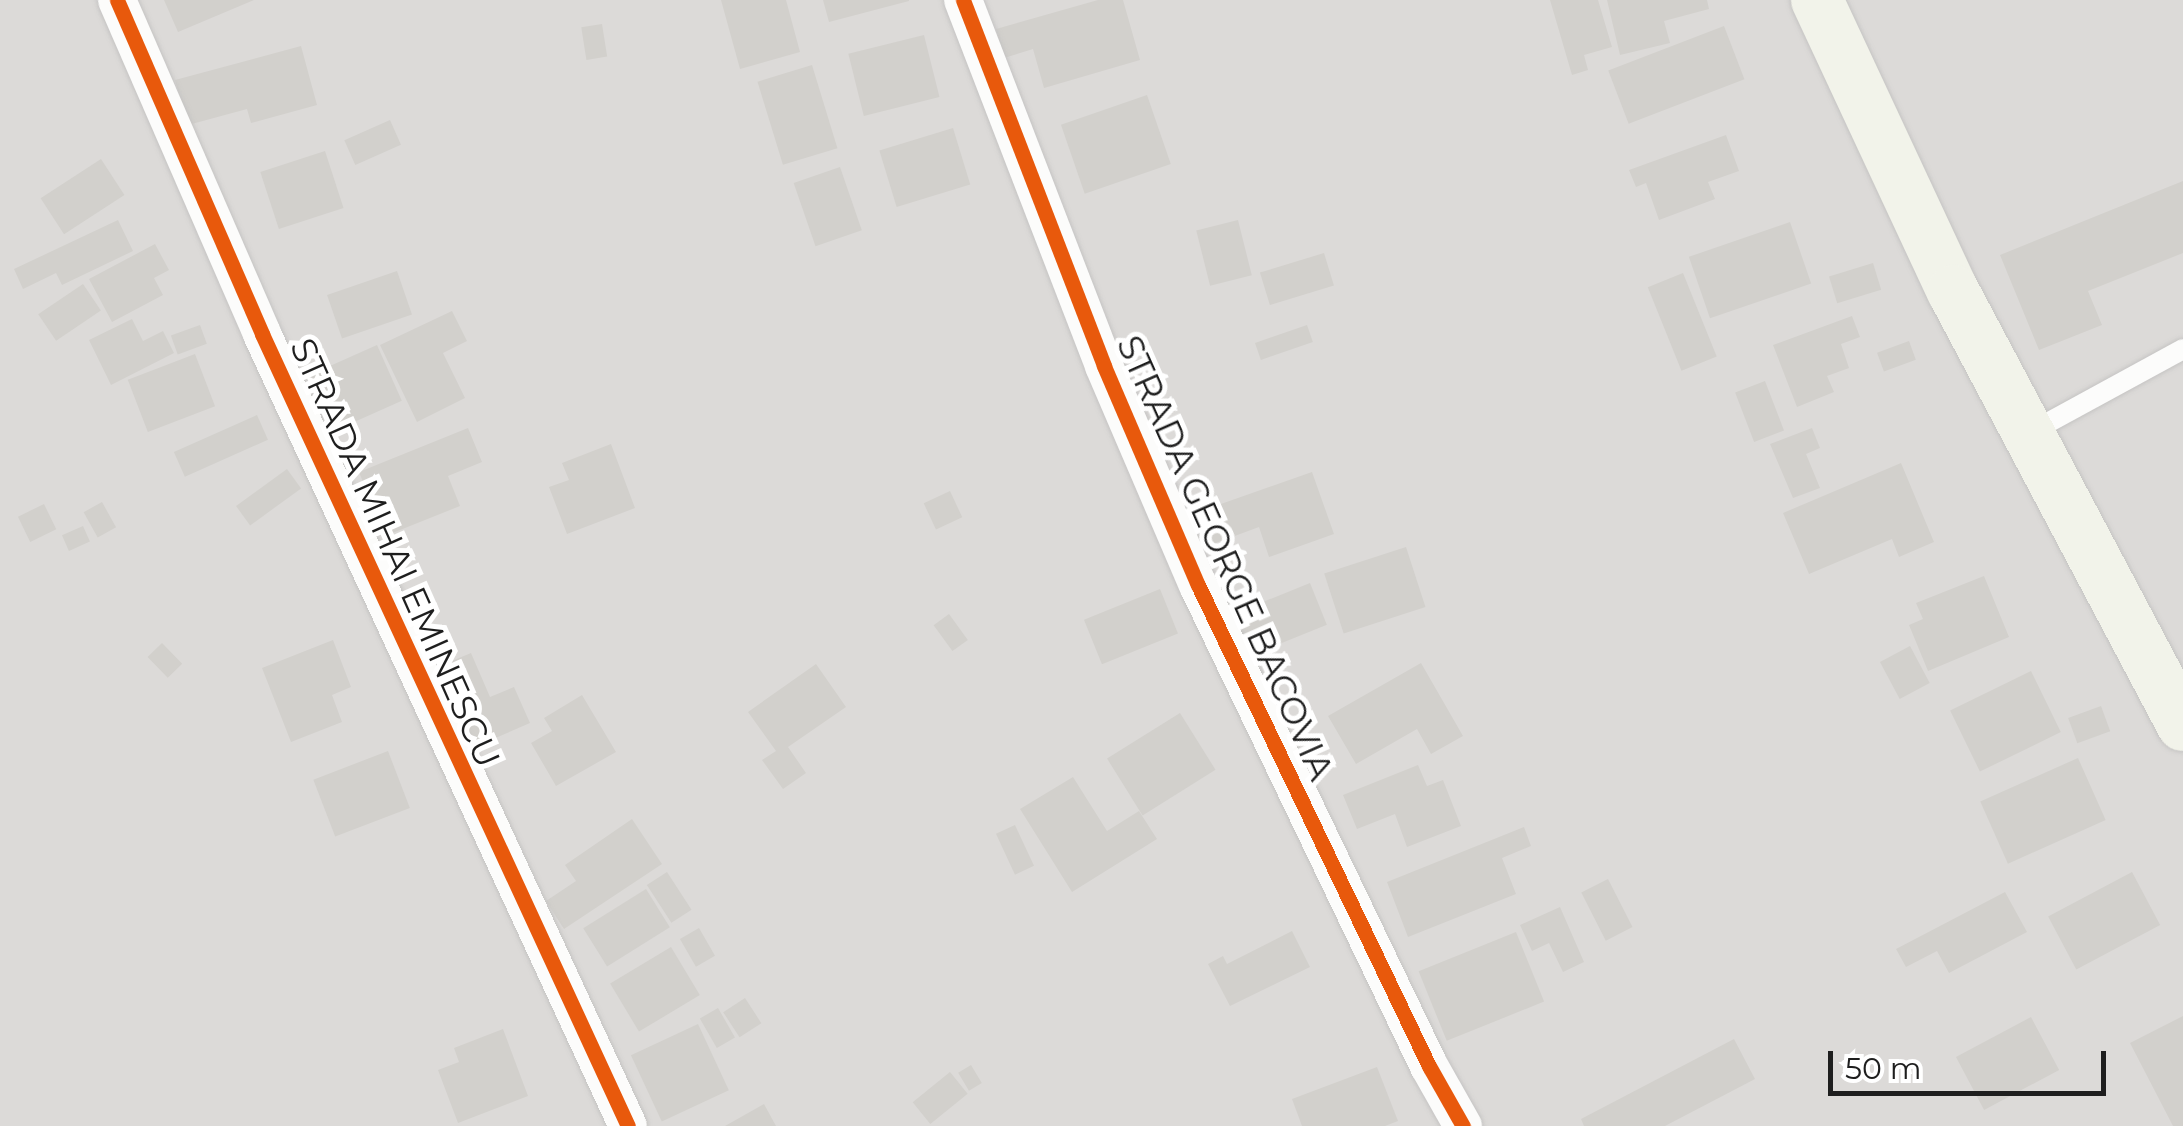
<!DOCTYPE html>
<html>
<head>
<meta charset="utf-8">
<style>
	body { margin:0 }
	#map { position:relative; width:2183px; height:1126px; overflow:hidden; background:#edebe7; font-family:Montserrat,sans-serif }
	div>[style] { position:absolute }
	.residential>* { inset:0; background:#dcdad8; transform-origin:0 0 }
	.building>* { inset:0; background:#d2d0cc; transform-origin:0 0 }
	.roads { filter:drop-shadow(0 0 2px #c5c4c3) drop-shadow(0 0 2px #c5c4c3) }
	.lane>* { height:20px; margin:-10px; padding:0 10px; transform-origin:10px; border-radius:10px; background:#fcfcfb }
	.street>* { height:38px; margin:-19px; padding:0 19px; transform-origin:19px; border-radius:19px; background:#fcfcfb }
	.secondary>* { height:52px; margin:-26px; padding:0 26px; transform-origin:26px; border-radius:26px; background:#f2f3ea }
	.cycleway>* { height:15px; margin:-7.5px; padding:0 7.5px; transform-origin:7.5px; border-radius:7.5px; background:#e8590c }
	span { translate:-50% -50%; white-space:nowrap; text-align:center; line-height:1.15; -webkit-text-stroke:10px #fff; paint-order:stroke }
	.street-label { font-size:35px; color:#1e1e1e }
	.scale { position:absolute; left:1828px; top:1051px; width:278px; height:45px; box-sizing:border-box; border:5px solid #1e1e1e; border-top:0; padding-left:12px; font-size:30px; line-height:35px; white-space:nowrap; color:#1e1e1e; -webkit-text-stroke:8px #fff; paint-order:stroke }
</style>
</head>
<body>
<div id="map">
	<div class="residential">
		<div style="left:0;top:0;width:2183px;height:1126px"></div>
	</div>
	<div class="building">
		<div style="clip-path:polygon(164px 0,254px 0,178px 32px)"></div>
		<div style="clip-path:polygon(721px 0,786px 0,800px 52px,740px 69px)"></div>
		<div style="clip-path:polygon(823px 0,909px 0,909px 1px,829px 22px)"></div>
		<div style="clip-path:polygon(1098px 0,1123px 0,1140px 60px,1044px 88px,1033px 49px,1004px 58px,996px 29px)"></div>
		<div style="clip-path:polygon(1550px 0,1598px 0,1612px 47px,1584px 55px,1588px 70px,1572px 75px)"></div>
		<div style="clip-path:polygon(1607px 0,1707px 0,1709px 9px,1664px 21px,1670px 43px,1620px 55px)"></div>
		<div style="left:602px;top:24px;width:33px;height:21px;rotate:81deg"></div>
		<div style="left:1724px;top:26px;width:57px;height:124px;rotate:69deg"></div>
		<div style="left:924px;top:35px;width:64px;height:78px;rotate:76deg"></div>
		<div style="clip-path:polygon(301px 46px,317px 105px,251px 123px,247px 109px,188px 125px,175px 80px)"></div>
		<div style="left:812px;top:65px;width:87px;height:57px;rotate:73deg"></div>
		<div style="left:1147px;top:95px;width:73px;height:91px;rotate:71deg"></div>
		<div style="left:390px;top:120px;width:27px;height:50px;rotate:66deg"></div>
		<div style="left:953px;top:128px;width:59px;height:77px;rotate:73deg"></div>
		<div style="clip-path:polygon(1726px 135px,1739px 171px,1708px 182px,1715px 199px,1659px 220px,1646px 183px,1636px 187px,1629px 170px)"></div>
		<div style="left:325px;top:151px;width:60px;height:68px;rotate:72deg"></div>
		<div style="left:101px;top:159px;width:43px;height:72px;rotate:57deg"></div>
		<div style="left:840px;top:167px;width:67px;height:49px;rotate:71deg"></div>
		<div style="clip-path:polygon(2183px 181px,2183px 253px,2088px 291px,2102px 325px,2039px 350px,2000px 255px)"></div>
		<div style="clip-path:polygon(118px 220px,133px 251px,62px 285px,56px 273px,23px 289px,14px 269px)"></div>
		<div style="left:1238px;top:220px;width:57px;height:43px;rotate:76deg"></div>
		<div style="left:1790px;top:222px;width:65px;height:107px;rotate:71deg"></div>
		<div style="clip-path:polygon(155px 244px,169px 270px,154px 278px,163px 295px,112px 322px,89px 279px)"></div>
		<div style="left:1324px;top:253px;width:34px;height:67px;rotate:73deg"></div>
		<div style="left:1873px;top:263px;width:28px;height:46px;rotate:73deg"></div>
		<div style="left:397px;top:271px;width:46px;height:74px;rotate:71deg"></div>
		<div style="left:1683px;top:273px;width:90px;height:38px;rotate:68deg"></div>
		<div style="left:83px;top:284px;width:32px;height:54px;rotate:56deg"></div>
		<div style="clip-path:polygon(452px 311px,467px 341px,443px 353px,465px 398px,417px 422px,380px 345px)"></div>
		<div style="clip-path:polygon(1852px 316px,1860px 337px,1841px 344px,1849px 368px,1827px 376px,1834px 392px,1797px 407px,1773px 345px)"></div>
		<div style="clip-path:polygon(132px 319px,143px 341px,163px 331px,174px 353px,111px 385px,89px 340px)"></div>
		<div style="left:200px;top:325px;width:20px;height:31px;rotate:70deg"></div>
		<div style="left:1307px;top:325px;width:18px;height:55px;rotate:71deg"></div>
		<div style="left:1909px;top:341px;width:20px;height:34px;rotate:70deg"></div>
		<div style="left:377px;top:345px;width:61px;height:73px;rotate:66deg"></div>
		<div style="left:195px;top:354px;width:56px;height:72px;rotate:69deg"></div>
		<div style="left:1765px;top:381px;width:53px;height:32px;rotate:69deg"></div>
		<div style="left:257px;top:415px;width:27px;height:91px;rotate:66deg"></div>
		<div style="clip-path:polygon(468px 428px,482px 462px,448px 476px,460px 506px,385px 536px,359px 472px)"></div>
		<div style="clip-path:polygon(1812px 428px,1820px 448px,1806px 454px,1820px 488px,1793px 498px,1770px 444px)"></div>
		<div style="clip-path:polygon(611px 444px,635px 508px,567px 534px,549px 487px,569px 480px,562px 463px)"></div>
		<div style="clip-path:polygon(1901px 463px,1934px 542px,1899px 557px,1892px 539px,1809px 574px,1783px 513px)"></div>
		<div style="left:287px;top:469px;width:24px;height:63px;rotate:54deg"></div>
		<div style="clip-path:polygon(1312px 472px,1334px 534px,1269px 557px,1259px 527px,1213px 544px,1201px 511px)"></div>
		<div style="left:950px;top:491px;width:29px;height:29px;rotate:65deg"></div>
		<div style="left:102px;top:502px;width:29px;height:21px;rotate:61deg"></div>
		<div style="left:44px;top:504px;width:28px;height:29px;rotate:64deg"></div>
		<div style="left:83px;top:526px;width:17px;height:23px;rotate:66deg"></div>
		<div style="left:1406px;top:547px;width:63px;height:86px;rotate:72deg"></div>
		<div style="clip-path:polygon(1984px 576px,2009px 637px,1928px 671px,1909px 625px,1923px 619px,1916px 603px)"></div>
		<div style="left:1310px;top:583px;width:45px;height:86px;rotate:68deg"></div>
		<div style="left:1160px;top:589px;width:48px;height:82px;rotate:68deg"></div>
		<div style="left:949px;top:614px;width:32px;height:19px;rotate:54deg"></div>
		<div style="clip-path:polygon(333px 640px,351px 687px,332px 695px,342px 722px,291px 742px,262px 668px)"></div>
		<div style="left:162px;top:643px;width:29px;height:20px;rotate:46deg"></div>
		<div style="left:1910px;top:646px;width:42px;height:34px;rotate:62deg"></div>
		<div style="clip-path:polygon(471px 653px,490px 697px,514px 687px,530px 723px,463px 752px,428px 671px)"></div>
		<div style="clip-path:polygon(1421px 663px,1463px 736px,1431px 754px,1417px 729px,1356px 764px,1328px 716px)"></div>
		<div style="clip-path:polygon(816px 664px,846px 707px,788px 747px,806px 773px,783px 789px,762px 760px,776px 751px,748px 712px)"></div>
		<div style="left:2031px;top:671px;width:68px;height:90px;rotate:64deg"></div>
		<div style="clip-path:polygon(582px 695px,616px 752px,556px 786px,531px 743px,552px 731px,544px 718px)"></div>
		<div style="left:2101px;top:706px;width:27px;height:35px;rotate:70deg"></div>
		<div style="left:1180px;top:713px;width:67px;height:86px;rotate:58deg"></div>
		<div style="left:388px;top:751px;width:61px;height:80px;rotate:69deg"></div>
		<div style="left:2078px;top:758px;width:68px;height:107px;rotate:66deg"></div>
		<div style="clip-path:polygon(1418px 765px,1427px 786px,1443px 780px,1461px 826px,1407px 847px,1395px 814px,1357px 829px,1343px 795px)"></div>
		<div style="clip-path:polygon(1073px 777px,1107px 831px,1139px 811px,1157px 839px,1072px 892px,1020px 809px)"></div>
		<div style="clip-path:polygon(632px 819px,662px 864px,564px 929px,546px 901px,576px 881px,565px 865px)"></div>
		<div style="left:1015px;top:825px;width:45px;height:21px;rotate:65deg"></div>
		<div style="clip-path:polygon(1524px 827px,1531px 846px,1502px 858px,1516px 894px,1408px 937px,1387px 882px)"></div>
		<div style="left:667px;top:872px;width:45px;height:24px;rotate:57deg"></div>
		<div style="left:2132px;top:872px;width:60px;height:95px;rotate:62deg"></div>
		<div style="left:1608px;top:879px;width:54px;height:30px;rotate:63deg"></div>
		<div style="left:646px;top:889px;width:45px;height:74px;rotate:58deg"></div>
		<div style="clip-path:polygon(2005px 892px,2027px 932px,1949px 973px,1937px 951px,1906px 967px,1896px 949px)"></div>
		<div style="clip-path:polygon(1560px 907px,1584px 962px,1563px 972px,1549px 943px,1532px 951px,1520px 925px)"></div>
		<div style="left:699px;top:928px;width:32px;height:22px;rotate:60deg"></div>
		<div style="clip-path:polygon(1292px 931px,1310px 967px,1230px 1006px,1208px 964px,1223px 956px,1227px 964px)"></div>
		<div style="left:1516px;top:932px;width:75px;height:105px;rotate:68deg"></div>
		<div style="left:671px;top:947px;width:56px;height:71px;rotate:59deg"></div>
		<div style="left:745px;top:998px;width:30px;height:26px;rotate:57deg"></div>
		<div style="left:718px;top:1008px;width:34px;height:21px;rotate:60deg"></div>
		<div style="clip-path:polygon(2183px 1016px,2183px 1126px,2173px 1126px,2130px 1043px)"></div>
		<div style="left:2031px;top:1017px;width:60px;height:85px;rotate:62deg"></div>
		<div style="left:698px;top:1024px;width:73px;height:74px;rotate:65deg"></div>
		<div style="clip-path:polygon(503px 1029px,528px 1096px,458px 1123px,438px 1070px,459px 1062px,454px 1048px)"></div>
		<div style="clip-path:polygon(1734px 1039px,1755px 1079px,1665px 1126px,1584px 1126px,1581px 1119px)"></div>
		<div style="left:971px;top:1065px;width:21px;height:15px;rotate:59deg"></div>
		<div style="clip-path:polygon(1377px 1067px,1398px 1121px,1385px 1126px,1302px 1126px,1292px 1099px)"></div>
		<div style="left:950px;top:1072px;width:28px;height:48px;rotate:51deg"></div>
		<div style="clip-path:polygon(764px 1104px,776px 1126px,725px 1126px)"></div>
	</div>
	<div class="roads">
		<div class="lane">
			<div style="left:2031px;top:432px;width:173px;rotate:-28.6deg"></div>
		</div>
		<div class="street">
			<div style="left:117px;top:0;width:364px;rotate:66.5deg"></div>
			<div style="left:262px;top:334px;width:872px;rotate:65.2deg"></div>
			<div style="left:963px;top:0;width:392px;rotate:68.9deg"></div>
			<div style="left:1104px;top:366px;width:238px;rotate:66.8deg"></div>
			<div style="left:1198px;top:585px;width:534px;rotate:64.35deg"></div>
			<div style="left:1429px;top:1066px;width:69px;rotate:60.5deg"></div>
		</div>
		<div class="secondary">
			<div style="left:1817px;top:0;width:321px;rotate:65deg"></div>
			<div style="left:1953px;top:291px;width:491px;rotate:62.1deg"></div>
		</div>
	</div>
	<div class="cycleway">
		<div style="left:117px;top:0;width:364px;rotate:66.5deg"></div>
		<div style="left:262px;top:334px;width:872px;rotate:65.2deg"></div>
		<div style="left:963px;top:0;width:392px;rotate:68.9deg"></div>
		<div style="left:1104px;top:366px;width:238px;rotate:66.8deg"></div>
		<div style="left:1198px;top:585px;width:534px;rotate:64.35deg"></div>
		<div style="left:1429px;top:1066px;width:69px;rotate:60.5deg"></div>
	</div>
	<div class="street-label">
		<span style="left:395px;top:553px;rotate:66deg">STRADA MIHAI EMINESCU</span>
		<span style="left:1225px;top:558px;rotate:66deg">STRADA GEORGE BACOVIA</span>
	</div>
	<div class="scale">50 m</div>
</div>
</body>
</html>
